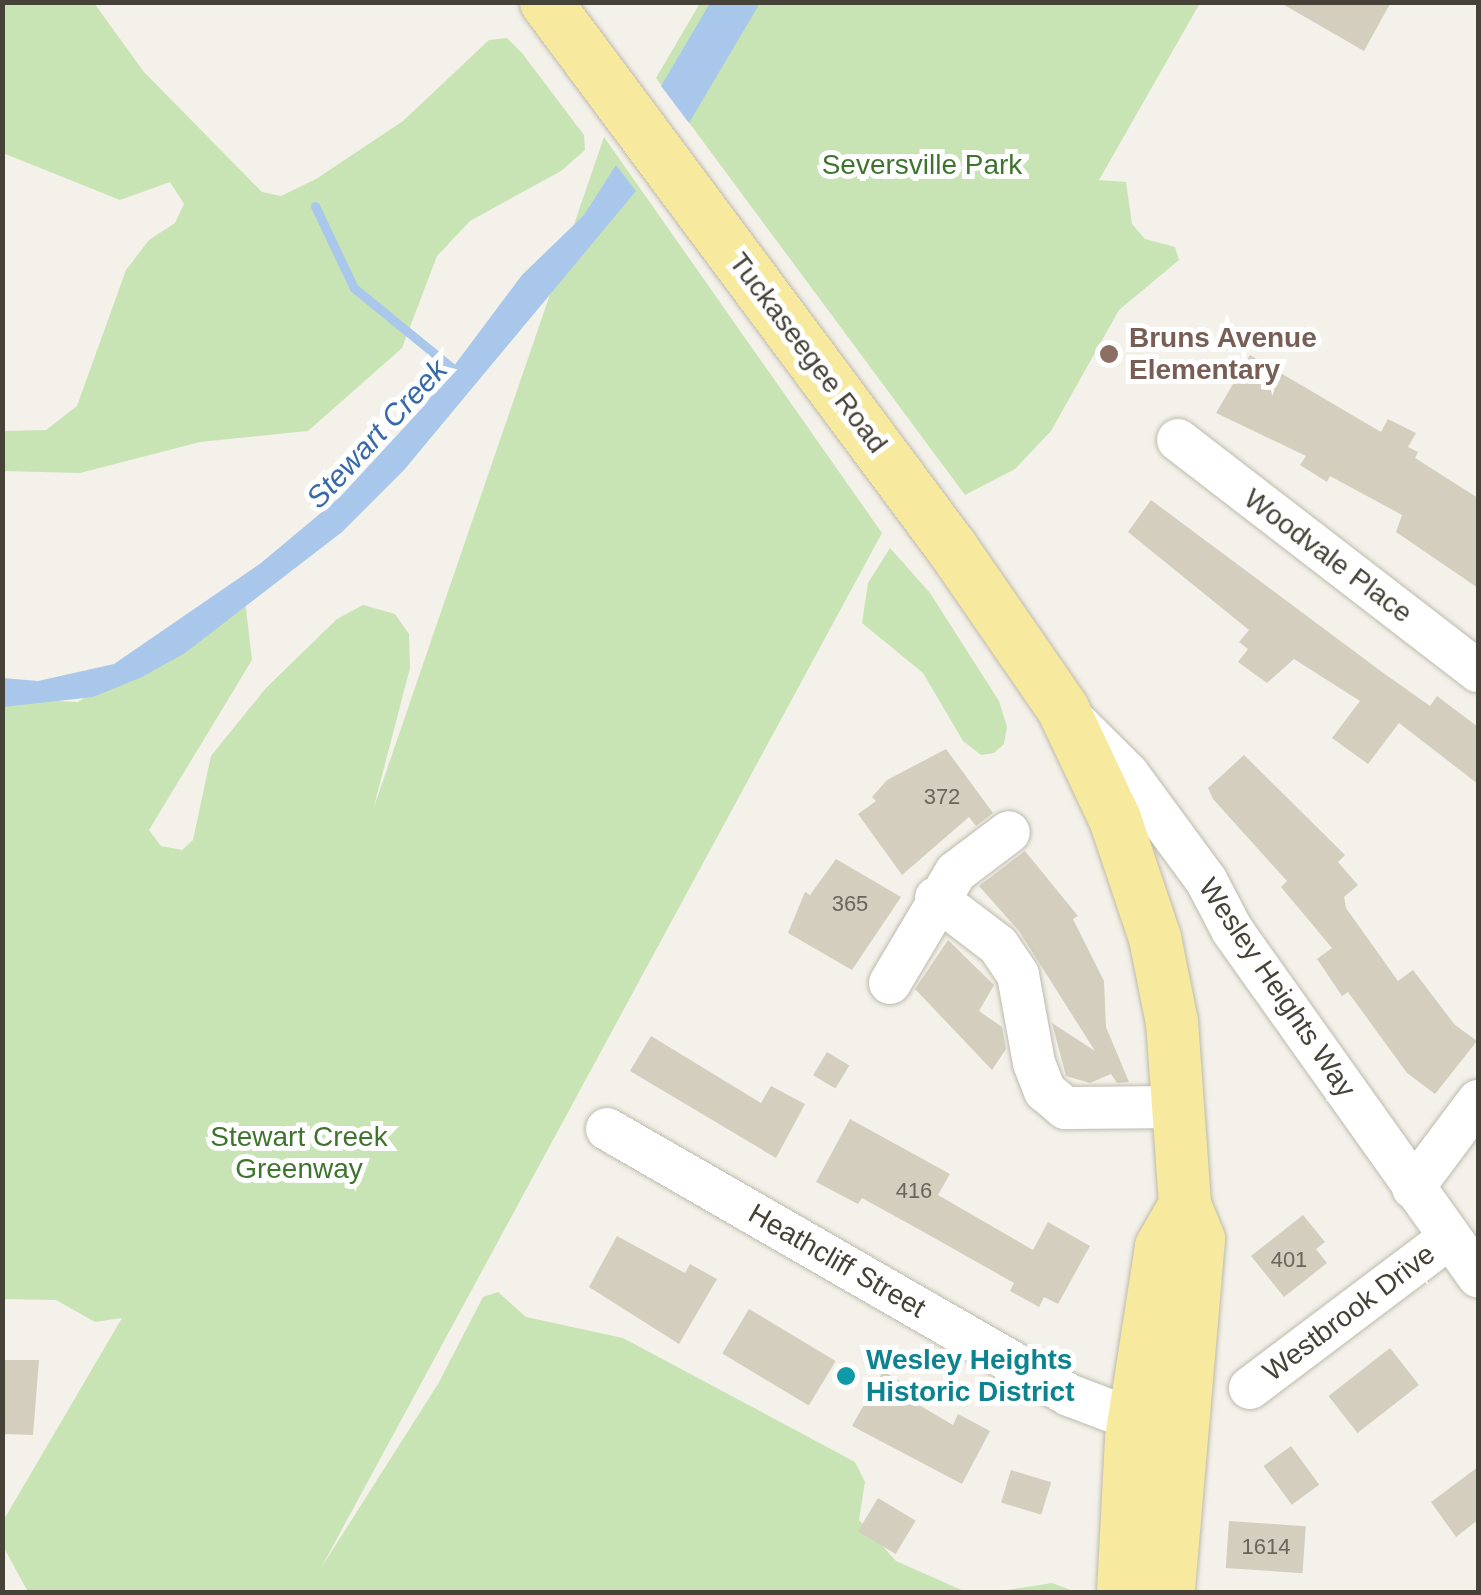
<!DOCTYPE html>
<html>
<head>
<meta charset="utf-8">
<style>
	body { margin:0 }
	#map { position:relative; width:1481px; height:1595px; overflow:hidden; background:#f3f1e9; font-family:Helvetica,sans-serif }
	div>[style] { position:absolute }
	.green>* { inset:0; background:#c8e4b4 }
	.water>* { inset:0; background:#a9c7eb }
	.stream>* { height:9px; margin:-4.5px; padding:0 4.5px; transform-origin:4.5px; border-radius:4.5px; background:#a9c7eb }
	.building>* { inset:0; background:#d4cebf; transform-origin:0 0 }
	.roads { filter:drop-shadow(0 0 2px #bebaac) drop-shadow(0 0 2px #bebaac) }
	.minor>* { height:42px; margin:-21px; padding:0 21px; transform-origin:21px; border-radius:21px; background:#fff }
	.major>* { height:52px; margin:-26px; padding:0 26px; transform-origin:26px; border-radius:26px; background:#f7ea9e }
	.dots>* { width:28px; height:28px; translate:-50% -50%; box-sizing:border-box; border:5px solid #fff; border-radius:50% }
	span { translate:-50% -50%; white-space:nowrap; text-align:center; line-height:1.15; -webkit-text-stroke:10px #fff; paint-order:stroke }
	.number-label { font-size:22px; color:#6a655a }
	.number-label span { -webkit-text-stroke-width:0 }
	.park-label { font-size:28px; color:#3f742f }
	.education-label { font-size:28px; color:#785e54; font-weight:700 }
	.left { translate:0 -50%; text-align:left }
	.street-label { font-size:28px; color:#464238 }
	.culture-label { font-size:28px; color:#0d838f; font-weight:700 }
	.water-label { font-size:30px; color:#386aaa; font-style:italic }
	.frame { position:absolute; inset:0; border:5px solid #464238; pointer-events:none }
</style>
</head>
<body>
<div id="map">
	<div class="green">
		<div style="clip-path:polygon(3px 2px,94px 3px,144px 72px,262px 192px,281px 196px,316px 179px,403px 121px,489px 40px,507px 38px,522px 53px,584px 135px,585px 150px,561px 171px,470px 221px,437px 256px,402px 348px,308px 431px,200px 442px,80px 473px,3px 471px,3px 431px,46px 430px,77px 406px,126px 270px,149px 240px,175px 223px,184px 204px,170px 182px,120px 200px,3px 153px)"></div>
		<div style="clip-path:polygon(700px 3px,1200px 3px,1099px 180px,1126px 182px,1132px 224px,1145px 239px,1175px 247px,1179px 260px,1119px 310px,1051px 431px,1015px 469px,965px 495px,656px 78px)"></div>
		<div style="clip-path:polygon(604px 137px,882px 533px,321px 1568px,438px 1384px,483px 1297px,498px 1292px,526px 1317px,623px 1338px,855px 1462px,865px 1482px,859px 1520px,896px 1561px,966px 1592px,28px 1592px,3px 1546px,3px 1521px,122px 1318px,95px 1322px,56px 1300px,3px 1299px,3px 698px,78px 702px,244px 592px,252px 660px,149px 830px,161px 846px,182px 850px,193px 840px,211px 756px,266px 688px,337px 619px,363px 605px,395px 614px,409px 634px,410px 668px,373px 810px)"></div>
		<div style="clip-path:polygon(890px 548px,930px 593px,999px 701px,1007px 727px,1004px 744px,994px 753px,981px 755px,963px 741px,923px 673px,862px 623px,868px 583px)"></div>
		<div style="clip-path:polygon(1052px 1583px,1076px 1592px,995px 1592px)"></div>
	</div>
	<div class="water">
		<div style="clip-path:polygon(710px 3px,760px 3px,689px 123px,661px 86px)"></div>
		<div style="clip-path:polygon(616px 165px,636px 191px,404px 470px,342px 532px,185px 653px,142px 677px,93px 697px,3px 707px,3px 678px,38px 681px,114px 664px,261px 563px,340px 497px,424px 406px,522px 275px,584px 215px)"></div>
	</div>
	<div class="stream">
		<div style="left:315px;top:206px;width:91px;rotate:64.6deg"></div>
		<div style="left:354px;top:288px;width:139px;rotate:39.2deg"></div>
	</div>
	<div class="building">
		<div style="clip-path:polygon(1279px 2px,1391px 2px,1364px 51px)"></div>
		<div style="clip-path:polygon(1250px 355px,1381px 432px,1388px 419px,1416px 433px,1408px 447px,1418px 452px,1415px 458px,1478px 498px,1478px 588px,1396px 532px,1402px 515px,1330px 476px,1327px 482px,1300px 465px,1306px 456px,1216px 413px)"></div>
		<div style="clip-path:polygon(1151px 500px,1382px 672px,1430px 706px,1437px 696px,1478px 727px,1478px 784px,1399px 723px,1368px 764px,1332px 738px,1360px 701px,1294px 659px,1267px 683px,1238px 662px,1248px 649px,1239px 642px,1249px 630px,1128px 532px)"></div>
		<div style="clip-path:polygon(946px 749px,993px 813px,976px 826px,969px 817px,902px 875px,858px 814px,876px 801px,872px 797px,887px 780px)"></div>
		<div style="clip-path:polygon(1244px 755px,1345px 855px,1338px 862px,1358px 885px,1344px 897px,1346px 908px,1398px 981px,1413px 970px,1455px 1025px,1477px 1041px,1435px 1094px,1407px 1073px,1348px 992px,1342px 996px,1317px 959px,1332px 948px,1281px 887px,1287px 881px,1213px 799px,1208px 788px)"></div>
		<div style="clip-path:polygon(1025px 851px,1078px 916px,1073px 919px,1104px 981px,1106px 1027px,1129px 1082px,1117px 1083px,1111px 1074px,1090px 1083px,1066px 1076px,1052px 1023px,1095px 1051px,1019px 931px,979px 886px)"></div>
		<div style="clip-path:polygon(836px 859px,901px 897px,852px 970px,788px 933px,805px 892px,810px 895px)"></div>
		<div style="clip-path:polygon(948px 940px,994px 985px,979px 1011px,1002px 1027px,1006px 1049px,992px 1070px,915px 989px)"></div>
		<div style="clip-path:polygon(651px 1036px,761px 1103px,771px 1086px,805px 1104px,776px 1158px,630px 1071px)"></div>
		<div style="left:827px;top:1052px;width:26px;height:27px;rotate:31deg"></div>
		<div style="clip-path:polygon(850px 1119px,950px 1174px,938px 1195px,1033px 1250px,1048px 1222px,1090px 1246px,1058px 1304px,1044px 1297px,1039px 1307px,1010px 1291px,1014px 1283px,929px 1235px,862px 1198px,858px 1204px,816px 1182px)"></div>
		<div style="clip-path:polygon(1303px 1215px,1325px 1242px,1316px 1249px,1327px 1263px,1284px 1297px,1251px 1256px)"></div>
		<div style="clip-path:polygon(617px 1236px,685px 1273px,690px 1264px,717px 1279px,679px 1344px,589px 1287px)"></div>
		<div style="left:749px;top:1309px;width:101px;height:52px;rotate:31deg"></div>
		<div style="left:1390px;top:1348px;width:47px;height:78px;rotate:52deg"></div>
		<div style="clip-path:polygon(2px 1360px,39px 1360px,33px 1435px,2px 1434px)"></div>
		<div style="clip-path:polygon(883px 1371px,907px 1385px,902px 1395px,953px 1425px,958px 1414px,990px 1431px,962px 1484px,852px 1426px)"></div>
		<div style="left:1291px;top:1446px;width:48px;height:34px;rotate:54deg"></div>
		<div style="clip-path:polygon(1478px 1467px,1478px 1520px,1456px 1537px,1431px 1502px)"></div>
		<div style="left:1011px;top:1470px;width:42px;height:34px;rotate:17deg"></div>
		<div style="left:878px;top:1498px;width:44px;height:39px;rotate:31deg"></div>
		<div style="left:1229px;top:1521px;width:77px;height:47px;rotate:4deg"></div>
	</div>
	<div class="roads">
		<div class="minor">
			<div style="left:1178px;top:440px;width:379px;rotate:37.6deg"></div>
			<div style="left:1078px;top:724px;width:71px;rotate:45deg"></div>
			<div style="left:1128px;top:774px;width:132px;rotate:53.7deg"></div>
			<div style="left:1206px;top:880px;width:56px;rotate:62.5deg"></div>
			<div style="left:1232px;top:930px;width:425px;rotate:54.6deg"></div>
			<div style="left:936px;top:898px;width:78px;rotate:37.2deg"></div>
			<div style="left:998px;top:945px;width:36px;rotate:56deg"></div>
			<div style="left:1018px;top:975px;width:89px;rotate:79.7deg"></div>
			<div style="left:1034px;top:1063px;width:30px;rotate:69deg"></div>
			<div style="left:1045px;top:1091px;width:26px;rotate:40deg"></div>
			<div style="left:1065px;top:1108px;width:116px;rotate:-0.5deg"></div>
			<div style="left:890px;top:983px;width:129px;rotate:-59.3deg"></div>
			<div style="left:956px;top:872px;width:66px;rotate:-37deg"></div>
			<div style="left:607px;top:1129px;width:533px;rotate:29.93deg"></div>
			<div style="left:1069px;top:1395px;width:102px;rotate:20.8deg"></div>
			<div style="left:1413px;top:1188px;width:109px;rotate:-53.2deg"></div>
			<div style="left:1250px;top:1388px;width:249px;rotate:-37deg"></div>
		</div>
		<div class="major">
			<div style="left:546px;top:2px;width:680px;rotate:53.37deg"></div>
			<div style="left:952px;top:548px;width:196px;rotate:55.4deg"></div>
			<div style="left:1063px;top:709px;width:122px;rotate:64.7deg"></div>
			<div style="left:1115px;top:819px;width:126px;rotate:71.4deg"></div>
			<div style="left:1155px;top:938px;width:86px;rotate:78.6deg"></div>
			<div style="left:1172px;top:1022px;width:183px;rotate:85.9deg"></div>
			<div style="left:1185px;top:1205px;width:37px;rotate:68deg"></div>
			<div style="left:1199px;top:1239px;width:354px;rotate:94.9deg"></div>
			<div style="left:1123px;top:1592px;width:153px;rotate:-87deg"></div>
			<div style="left:1131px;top:1439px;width:194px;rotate:-81.1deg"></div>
			<div style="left:1161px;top:1247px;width:48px;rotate:-60.3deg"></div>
		</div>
	</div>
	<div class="dots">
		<div style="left:1109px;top:354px;background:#8d6e63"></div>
		<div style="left:846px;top:1376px;background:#0f9aa8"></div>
	</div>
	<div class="number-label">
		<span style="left:942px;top:797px">372</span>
		<span style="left:850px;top:904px">365</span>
		<span style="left:914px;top:1191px">416</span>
		<span style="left:1289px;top:1260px">401</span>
		<span style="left:1266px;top:1547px">1614</span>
	</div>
	<div class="park-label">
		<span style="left:922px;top:165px">Seversville Park</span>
		<span style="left:299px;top:1153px">Stewart Creek<br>Greenway</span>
	</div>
	<div class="education-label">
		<span class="left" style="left:1129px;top:354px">Bruns Avenue<br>Elementary</span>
	</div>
	<div class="street-label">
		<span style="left:808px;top:353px;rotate:53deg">Tuckaseegee Road</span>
		<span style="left:1328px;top:556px;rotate:37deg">Woodvale Place</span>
		<span style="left:1277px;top:988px;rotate:56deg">Wesley Heights Way</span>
		<span style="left:837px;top:1261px;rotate:30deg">Heathcliff Street</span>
		<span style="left:1349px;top:1313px;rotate:-37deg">Westbrook Drive</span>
	</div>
	<div class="culture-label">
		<span class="left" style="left:866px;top:1376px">Wesley Heights<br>Historic District</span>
	</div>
	<div class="water-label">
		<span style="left:377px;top:434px;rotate:-47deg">Stewart Creek</span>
	</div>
	<div class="frame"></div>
</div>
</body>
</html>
